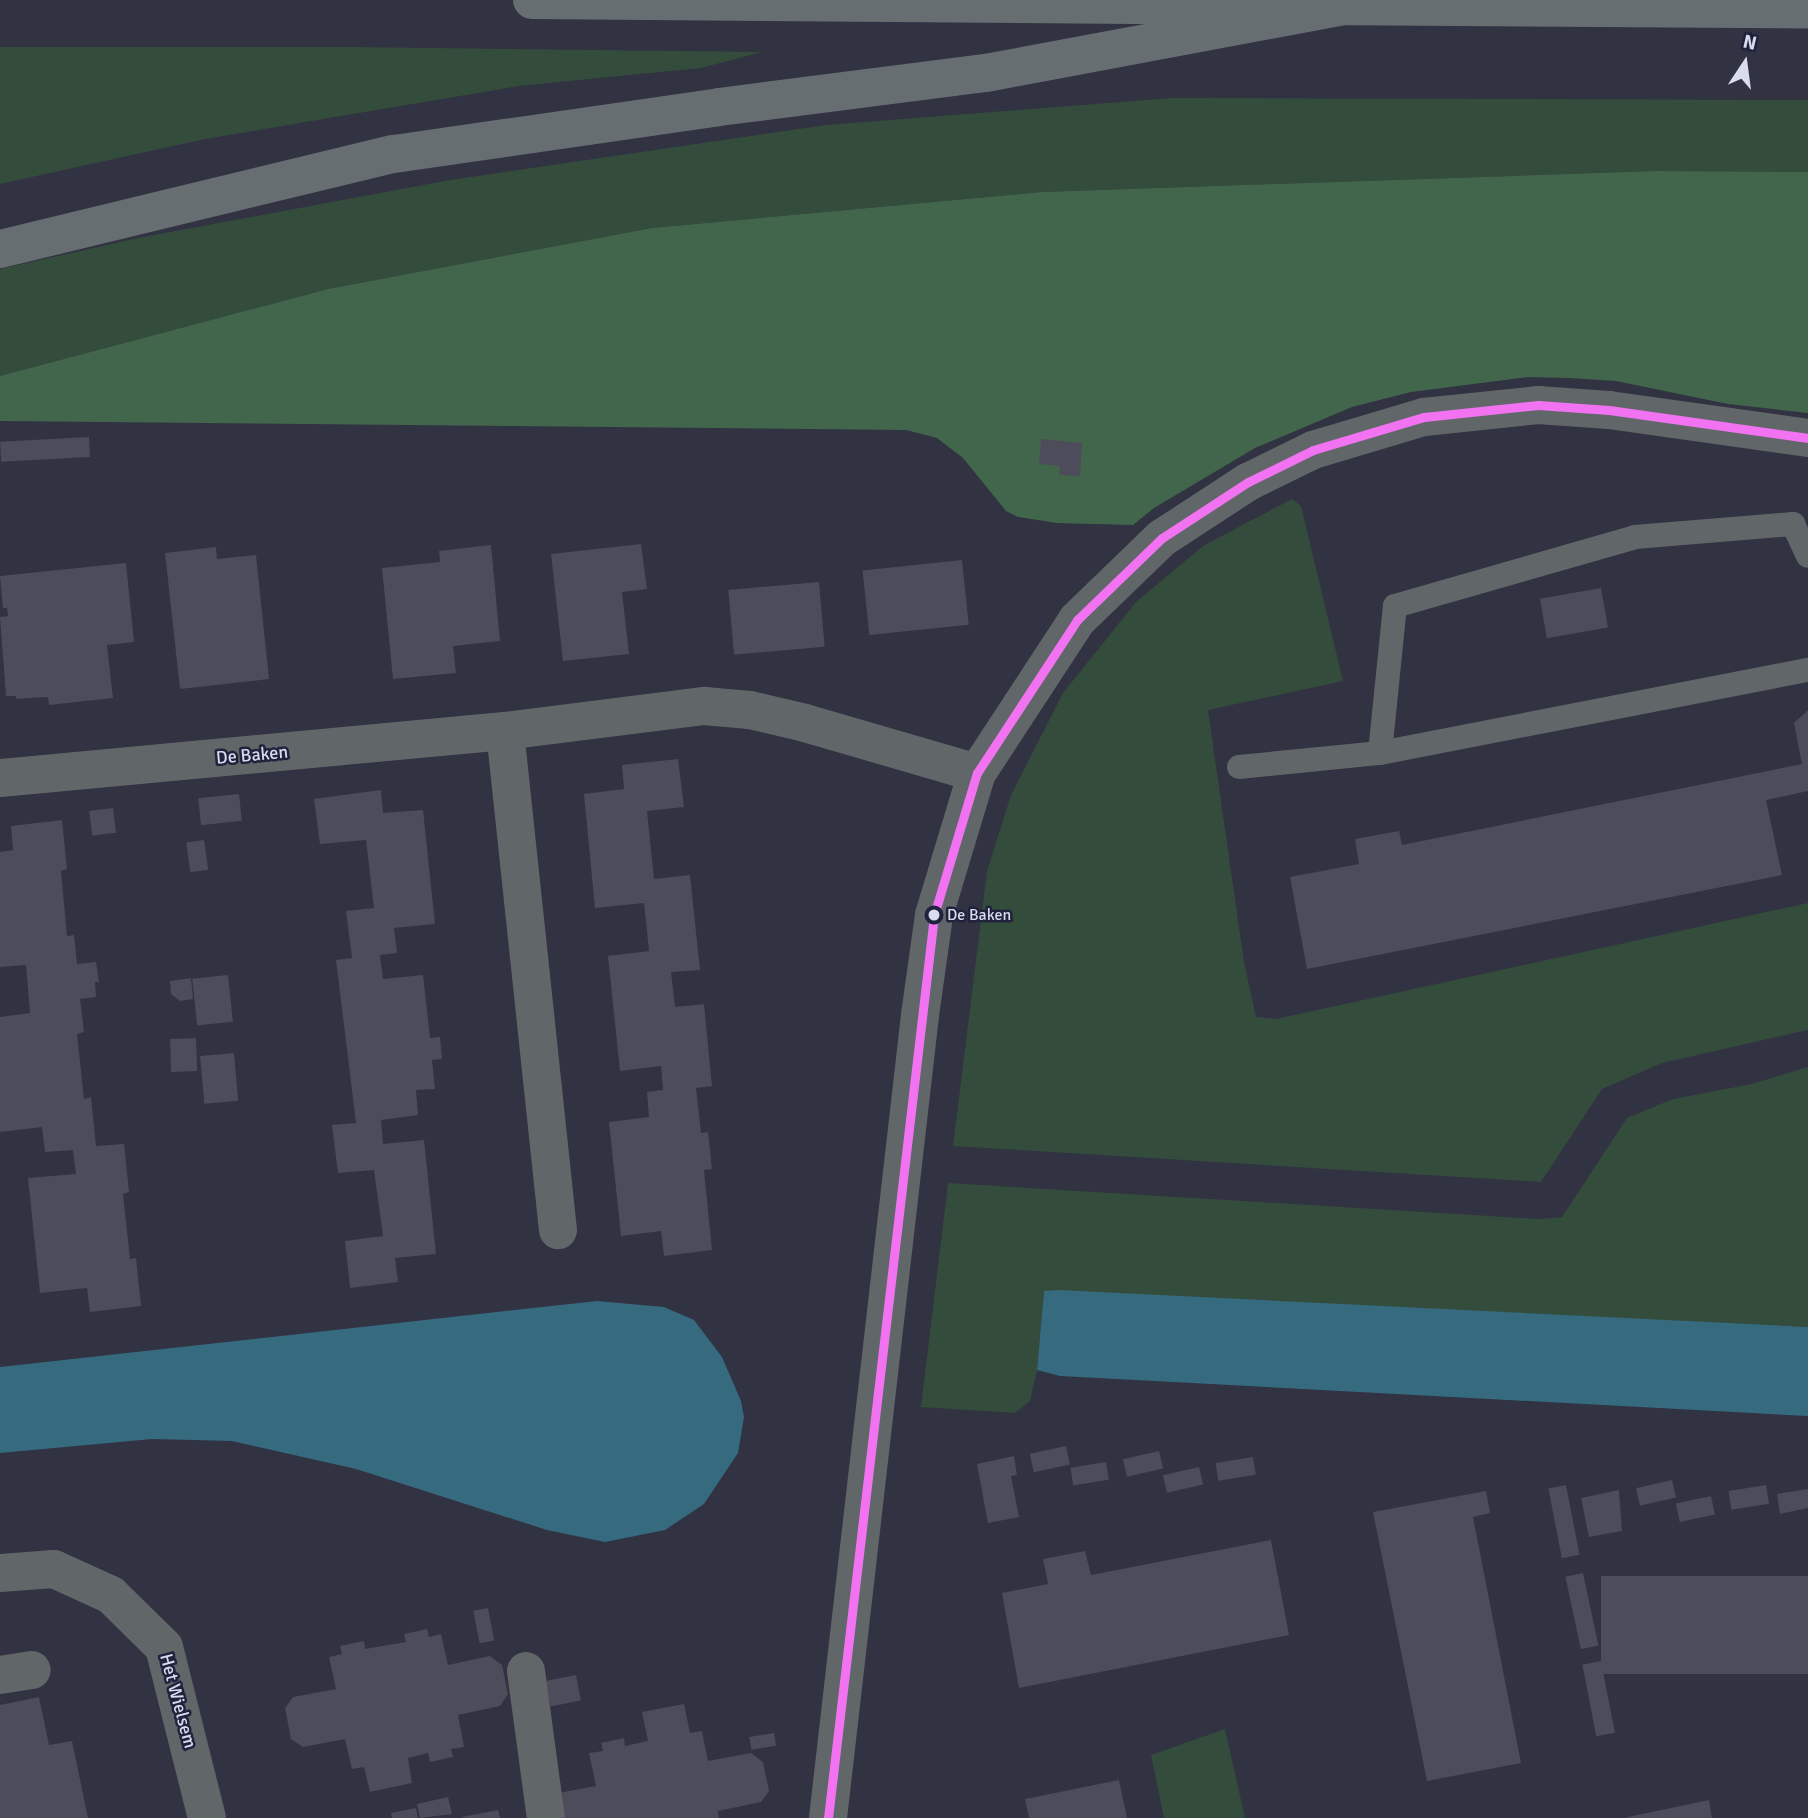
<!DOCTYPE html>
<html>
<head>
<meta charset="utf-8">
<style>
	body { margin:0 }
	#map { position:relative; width:1808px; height:1818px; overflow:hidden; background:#313242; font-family:Signika,sans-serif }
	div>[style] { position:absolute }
	.green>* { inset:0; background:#344c3b }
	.forest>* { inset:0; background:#42664c }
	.water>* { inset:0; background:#366a7f }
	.building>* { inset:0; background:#4c4c5a; transform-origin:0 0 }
	.service>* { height:24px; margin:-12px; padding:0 12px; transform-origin:12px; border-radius:12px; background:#616768 }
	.minor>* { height:38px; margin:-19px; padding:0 19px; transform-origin:19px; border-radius:19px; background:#616768 }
	.motorway>* { height:38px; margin:-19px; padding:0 19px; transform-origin:19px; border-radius:19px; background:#676e72 }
	.bus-1>* { height:9px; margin:-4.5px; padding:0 4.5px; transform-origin:4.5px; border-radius:4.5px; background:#f273f2 }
	.dots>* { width:19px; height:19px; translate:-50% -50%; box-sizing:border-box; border:4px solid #21223d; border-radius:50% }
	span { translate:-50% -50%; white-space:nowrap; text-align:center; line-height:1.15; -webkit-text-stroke:5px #21223d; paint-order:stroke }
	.bus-label { font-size:16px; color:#d9dbee }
	.left { translate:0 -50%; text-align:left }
	.street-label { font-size:18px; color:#d9dbee }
	.north { position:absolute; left:1710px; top:28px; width:70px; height:70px; -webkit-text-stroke:5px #21223d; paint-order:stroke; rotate:13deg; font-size:19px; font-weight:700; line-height:28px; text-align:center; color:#d9dbee }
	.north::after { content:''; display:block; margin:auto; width:24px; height:32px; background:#d9dbee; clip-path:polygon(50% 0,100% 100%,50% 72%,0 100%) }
</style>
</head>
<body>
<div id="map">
	<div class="green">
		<div style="clip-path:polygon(0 47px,353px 47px,762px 52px,701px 68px,519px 86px,205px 139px,0 184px)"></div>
		<div style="clip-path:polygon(1171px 98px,1808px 100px,1808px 172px,1654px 171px,1042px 192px,652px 228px,328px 289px,0 376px,0 269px,138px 238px,450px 180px,826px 125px)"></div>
		<div style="clip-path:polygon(1292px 499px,1301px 506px,1343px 681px,1208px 710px,1244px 962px,1256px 1017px,1276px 1019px,1808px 903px,1808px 1030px,1662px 1063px,1602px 1089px,1541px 1182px,953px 1146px,987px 871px,1011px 795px,1063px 693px,1136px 602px,1203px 546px)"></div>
		<div style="clip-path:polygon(1808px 1067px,1808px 1327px,1044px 1291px,1037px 1370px,1030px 1401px,1015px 1413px,921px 1407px,948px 1183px,1540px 1219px,1562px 1217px,1627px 1118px,1673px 1099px,1752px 1084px)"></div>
		<div style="clip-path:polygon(1225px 1729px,1245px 1818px,1164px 1818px,1151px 1755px)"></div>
	</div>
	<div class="forest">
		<div style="clip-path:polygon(1654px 171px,1808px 172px,1808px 413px,1728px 404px,1616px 381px,1569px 378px,1528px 377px,1411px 392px,1352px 407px,1255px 448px,1154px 508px,1133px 525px,1057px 523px,1018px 517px,1006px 511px,963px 458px,937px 438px,906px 430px,0 421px,0 376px,328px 289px,652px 228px,1042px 192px)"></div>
	</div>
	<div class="water">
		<div style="clip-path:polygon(1059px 1290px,1808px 1327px,1808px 1416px,1060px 1376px,1037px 1370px,1044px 1291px)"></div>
		<div style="clip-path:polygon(597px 1301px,664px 1307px,694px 1320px,722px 1357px,741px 1401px,744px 1417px,738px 1453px,704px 1504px,665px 1530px,605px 1542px,547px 1530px,356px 1469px,232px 1441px,152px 1439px,0 1453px,0 1367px)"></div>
	</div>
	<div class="building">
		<div style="left:89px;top:437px;width:20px;height:89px;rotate:87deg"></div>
		<div style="clip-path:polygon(1041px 439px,1082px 443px,1080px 476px,1059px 475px,1060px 466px,1039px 464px)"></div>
		<div style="clip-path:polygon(641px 544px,647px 589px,622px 592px,629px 654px,563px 661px,551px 554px)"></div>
		<div style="clip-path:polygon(491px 545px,500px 641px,453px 646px,456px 673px,393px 679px,382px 568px,440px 562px,439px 551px)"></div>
		<div style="clip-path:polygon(216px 547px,217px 559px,256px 555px,269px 679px,180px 689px,165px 553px)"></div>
		<div style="left:962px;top:560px;width:65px;height:100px;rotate:84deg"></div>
		<div style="clip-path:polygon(126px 563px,134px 642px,107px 645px,113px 698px,49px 705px,48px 697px,16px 699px,16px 696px,6px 696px,0 617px,8px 616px,7px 608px,3px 608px,0 576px)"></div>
		<div style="left:819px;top:582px;width:65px;height:91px;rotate:85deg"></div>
		<div style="left:1601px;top:588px;width:40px;height:62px;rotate:80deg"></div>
		<div style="clip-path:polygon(1808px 710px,1808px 791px,1766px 800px,1782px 875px,1307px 969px,1290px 877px,1359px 864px,1355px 839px,1399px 831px,1402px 845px,1802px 764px,1794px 723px)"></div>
		<div style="clip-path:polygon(678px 759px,684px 807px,647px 811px,654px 879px,690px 875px,700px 970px,671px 972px,675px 1007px,704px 1004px,712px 1086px,696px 1088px,701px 1133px,708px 1132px,712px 1169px,704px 1170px,712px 1250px,664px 1256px,661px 1231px,621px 1236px,609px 1122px,649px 1117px,647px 1092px,663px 1090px,661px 1066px,620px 1071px,608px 956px,649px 951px,644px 903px,595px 908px,584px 794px,624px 789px,622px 765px)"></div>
		<div style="clip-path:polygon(381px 790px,383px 813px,423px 810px,435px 924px,394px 928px,397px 953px,380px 955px,383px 979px,423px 975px,430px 1038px,440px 1037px,442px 1059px,432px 1060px,435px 1089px,416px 1090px,418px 1115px,381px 1120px,383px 1144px,424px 1140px,436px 1254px,395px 1258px,398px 1282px,350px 1288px,345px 1241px,383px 1236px,374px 1170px,338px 1173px,332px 1125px,356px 1123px,336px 960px,352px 958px,346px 911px,374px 908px,366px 840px,320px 844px,314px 799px)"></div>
		<div style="left:239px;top:794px;width:27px;height:41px;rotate:84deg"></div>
		<div style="left:113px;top:808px;width:25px;height:24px;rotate:83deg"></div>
		<div style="clip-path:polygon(62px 820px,67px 869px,61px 871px,67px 936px,74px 935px,77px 964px,96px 962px,99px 982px,95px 982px,96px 997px,80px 999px,84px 1032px,77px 1034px,84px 1099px,91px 1097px,96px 1146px,124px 1144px,129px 1192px,123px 1194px,130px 1259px,136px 1258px,141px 1306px,90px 1312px,87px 1288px,40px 1293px,28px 1178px,76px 1174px,73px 1150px,45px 1152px,42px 1127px,0 1132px,0 1017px,30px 1013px,26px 965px,0 967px,0 852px,13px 850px,11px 826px)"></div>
		<div style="left:204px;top:840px;width:30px;height:18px;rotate:82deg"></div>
		<div style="left:228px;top:975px;width:47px;height:36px;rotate:84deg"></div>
		<div style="clip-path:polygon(191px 978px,193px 999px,180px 1001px,171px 994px,170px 981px)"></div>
		<div style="left:196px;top:1038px;width:33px;height:26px;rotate:88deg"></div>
		<div style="left:234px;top:1053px;width:48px;height:34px;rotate:85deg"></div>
		<div style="left:1066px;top:1446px;width:19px;height:37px;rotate:78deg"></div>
		<div style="left:1159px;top:1451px;width:18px;height:37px;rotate:77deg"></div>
		<div style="clip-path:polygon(1014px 1456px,1017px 1475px,1011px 1476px,1019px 1517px,988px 1523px,977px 1464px)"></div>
		<div style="left:1253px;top:1457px;width:18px;height:38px;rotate:81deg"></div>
		<div style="left:1106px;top:1462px;width:18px;height:36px;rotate:81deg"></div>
		<div style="left:1199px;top:1467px;width:18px;height:37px;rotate:77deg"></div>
		<div style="left:1672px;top:1480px;width:18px;height:37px;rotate:77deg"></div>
		<div style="left:1566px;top:1485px;width:71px;height:18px;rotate:79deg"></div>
		<div style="left:1766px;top:1485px;width:19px;height:38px;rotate:81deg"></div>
		<div style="clip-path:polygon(1808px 1489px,1808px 1508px,1780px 1514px,1777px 1494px)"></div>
		<div style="clip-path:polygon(1619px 1490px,1622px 1531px,1589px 1537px,1581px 1498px)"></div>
		<div style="clip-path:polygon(1486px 1491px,1490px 1513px,1473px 1517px,1521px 1763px,1427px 1781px,1373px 1512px)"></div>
		<div style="left:1711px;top:1496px;width:19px;height:36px;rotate:78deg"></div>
		<div style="clip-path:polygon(1271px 1540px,1289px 1635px,1019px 1688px,1002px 1593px,1048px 1584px,1043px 1559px,1085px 1551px,1091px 1575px)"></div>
		<div style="left:1583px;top:1573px;width:74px;height:18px;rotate:78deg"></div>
		<div style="left:1808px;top:1576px;width:98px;height:207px;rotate:90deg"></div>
		<div style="left:488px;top:1608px;width:33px;height:15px;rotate:79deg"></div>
		<div style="clip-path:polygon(427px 1629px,429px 1637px,441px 1634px,448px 1665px,490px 1656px,502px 1665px,508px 1694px,500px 1706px,458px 1715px,464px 1747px,451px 1749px,453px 1757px,430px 1762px,428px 1753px,408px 1758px,412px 1783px,370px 1792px,364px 1767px,352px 1769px,345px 1739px,303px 1747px,291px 1739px,285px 1708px,293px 1697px,336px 1689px,329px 1657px,342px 1654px,340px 1646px,364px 1641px,365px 1649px,406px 1642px,404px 1634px)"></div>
		<div style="left:1601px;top:1661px;width:73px;height:19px;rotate:79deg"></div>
		<div style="left:576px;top:1675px;width:26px;height:31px;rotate:79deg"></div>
		<div style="clip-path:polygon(39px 1697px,49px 1745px,72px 1741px,88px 1818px,0 1818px,0 1705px)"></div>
		<div style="clip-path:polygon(684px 1704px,690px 1733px,702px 1731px,708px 1761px,751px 1753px,763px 1762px,769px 1791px,761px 1802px,718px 1811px,719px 1818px,548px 1818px,553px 1794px,596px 1786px,589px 1753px,603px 1751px,601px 1743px,624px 1738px,625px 1746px,648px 1741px,642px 1712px)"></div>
		<div style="left:774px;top:1733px;width:13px;height:25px;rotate:81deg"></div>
		<div style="clip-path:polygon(1119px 1780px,1127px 1818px,1029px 1818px,1025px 1799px)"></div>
		<div style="clip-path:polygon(448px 1797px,452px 1814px,420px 1818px,417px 1804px)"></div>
		<div style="clip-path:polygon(1709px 1800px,1712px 1818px,1628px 1818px,1628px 1817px)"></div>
		<div style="clip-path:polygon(416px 1808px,418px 1818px,392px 1818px,391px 1813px)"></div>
		<div style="clip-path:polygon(498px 1810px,500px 1818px,462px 1818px,462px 1817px)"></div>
	</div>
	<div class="service">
		<div style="left:1380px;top:753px;width:148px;rotate:-84.2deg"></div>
		<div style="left:1395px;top:606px;width:250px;rotate:-16deg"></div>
		<div style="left:1635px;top:537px;width:159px;rotate:-4.7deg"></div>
		<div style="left:1793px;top:524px;width:35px;rotate:65deg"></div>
		<div style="left:1239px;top:767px;width:142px;rotate:-5.7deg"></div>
		<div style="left:1380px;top:753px;width:436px;rotate:-11deg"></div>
	</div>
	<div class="minor">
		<div style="left:505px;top:731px;width:502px;rotate:83.94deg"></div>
		<div style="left:0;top:778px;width:507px;rotate:-5.32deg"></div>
		<div style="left:505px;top:731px;width:201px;rotate:-7.2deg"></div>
		<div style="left:704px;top:706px;width:46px;rotate:5deg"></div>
		<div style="left:750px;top:710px;width:57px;rotate:13.3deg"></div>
		<div style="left:805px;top:723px;width:179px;rotate:16.2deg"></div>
		<div style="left:0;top:1573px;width:54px;rotate:-4.2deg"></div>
		<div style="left:54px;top:1569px;width:63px;rotate:24.5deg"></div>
		<div style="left:111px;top:1595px;width:74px;rotate:44.5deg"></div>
		<div style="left:164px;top:1647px;width:176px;rotate:75.9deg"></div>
		<div style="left:526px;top:1671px;width:148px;rotate:82.3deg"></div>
		<div style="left:0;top:1675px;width:32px;rotate:-9deg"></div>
		<div style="left:828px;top:1818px;width:808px;rotate:-83.46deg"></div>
		<div style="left:920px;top:1015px;width:101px;rotate:-82deg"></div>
		<div style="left:934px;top:915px;width:148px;rotate:-73.2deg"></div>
		<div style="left:977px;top:773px;width:183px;rotate:-56.8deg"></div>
		<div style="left:1077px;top:620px;width:118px;rotate:-44deg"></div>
		<div style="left:1162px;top:538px;width:103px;rotate:-33.1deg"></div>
		<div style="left:1248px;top:482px;width:72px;rotate:-26.2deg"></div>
		<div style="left:1313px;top:450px;width:116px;rotate:-16.6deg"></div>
		<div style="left:1424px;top:417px;width:115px;rotate:-6deg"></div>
		<div style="left:1538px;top:405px;width:71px;rotate:4deg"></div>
		<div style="left:1609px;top:410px;width:201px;rotate:8deg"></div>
	</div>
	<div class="motorway">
		<div style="left:532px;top:0;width:723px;rotate:0.48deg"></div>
		<div style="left:1318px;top:6px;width:490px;rotate:0.4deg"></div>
		<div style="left:0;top:249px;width:405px;rotate:-13.6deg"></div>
		<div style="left:394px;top:154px;width:328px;rotate:-8.2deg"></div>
		<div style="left:719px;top:107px;width:269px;rotate:-7.3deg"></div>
		<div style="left:986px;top:73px;width:364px;rotate:-10.6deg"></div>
	</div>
	<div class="bus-1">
		<div style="left:828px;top:1818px;width:909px;rotate:-83.3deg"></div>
		<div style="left:934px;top:915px;width:148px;rotate:-73.2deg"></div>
		<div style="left:977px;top:773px;width:183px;rotate:-56.8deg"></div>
		<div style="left:1077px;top:620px;width:118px;rotate:-44deg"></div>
		<div style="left:1162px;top:538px;width:103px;rotate:-33.1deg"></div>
		<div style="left:1248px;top:482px;width:72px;rotate:-26.2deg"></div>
		<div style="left:1313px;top:450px;width:116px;rotate:-16.6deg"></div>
		<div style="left:1424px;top:417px;width:115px;rotate:-6deg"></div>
		<div style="left:1538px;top:405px;width:71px;rotate:4deg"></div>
		<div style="left:1609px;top:410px;width:201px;rotate:8deg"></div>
	</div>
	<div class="dots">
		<div style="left:934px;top:915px;background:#d9dbee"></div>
	</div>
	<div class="bus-label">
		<span class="left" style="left:947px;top:915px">De Baken</span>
	</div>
	<div class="street-label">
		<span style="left:252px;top:755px;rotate:-5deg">De Baken</span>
		<span style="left:178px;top:1701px;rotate:75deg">Het Wielsem</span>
	</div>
	<div class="north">N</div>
</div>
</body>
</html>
